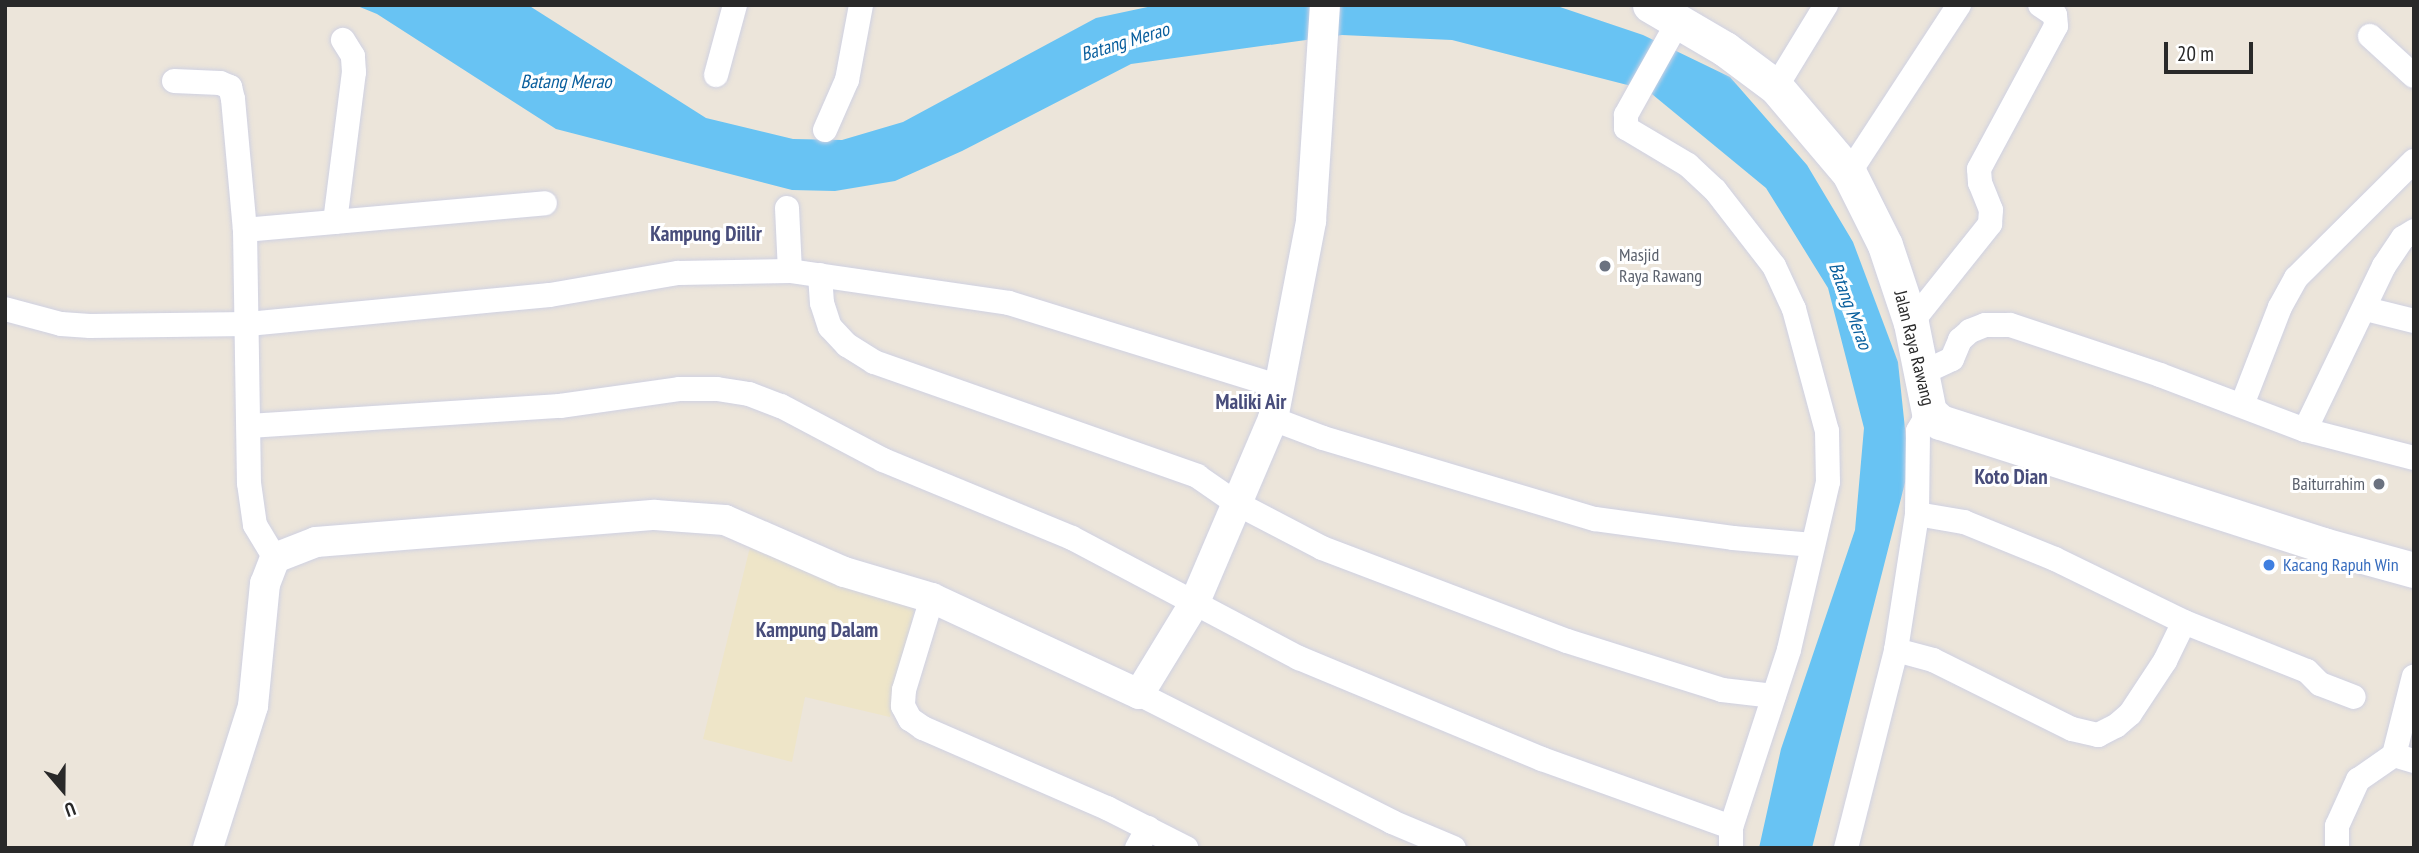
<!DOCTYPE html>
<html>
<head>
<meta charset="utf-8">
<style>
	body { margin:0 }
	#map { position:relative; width:2419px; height:853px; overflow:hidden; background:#ece5da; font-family:"PT Sans Narrow",sans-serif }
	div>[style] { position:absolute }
	.education>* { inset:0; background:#eee5c8 }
	.water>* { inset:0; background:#68c3f3 }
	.roads { filter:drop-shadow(0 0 2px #cfd1e2) drop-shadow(0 0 2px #cfd1e2) }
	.minor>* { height:24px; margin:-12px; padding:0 12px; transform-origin:12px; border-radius:12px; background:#fff }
	.tertiary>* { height:30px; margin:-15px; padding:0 15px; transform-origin:15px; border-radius:15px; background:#fff }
	.secondary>* { height:35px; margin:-17.5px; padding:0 17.5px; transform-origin:17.5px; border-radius:17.5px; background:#fff }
	.dots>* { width:19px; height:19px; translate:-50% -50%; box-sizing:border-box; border:4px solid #fff; border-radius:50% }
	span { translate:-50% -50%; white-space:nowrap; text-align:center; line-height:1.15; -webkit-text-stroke:6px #fff; paint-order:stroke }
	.worship-label { font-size:18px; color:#5b616d }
	.left { translate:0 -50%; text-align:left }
	.right { translate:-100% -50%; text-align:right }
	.street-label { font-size:18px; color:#292929 }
	.shop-label { font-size:18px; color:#366cbe }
	.water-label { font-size:19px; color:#085e9d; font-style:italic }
	.quarter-label { font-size:21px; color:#484d7b; font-weight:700 }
	.frame { position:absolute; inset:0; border:7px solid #292929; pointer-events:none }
	.north { position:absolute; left:28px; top:755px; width:70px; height:70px; -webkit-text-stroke:5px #fff; paint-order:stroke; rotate:160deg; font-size:19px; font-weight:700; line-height:28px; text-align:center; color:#292929 }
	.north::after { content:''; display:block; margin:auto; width:24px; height:32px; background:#292929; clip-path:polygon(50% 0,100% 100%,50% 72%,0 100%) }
	.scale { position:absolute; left:2164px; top:42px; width:89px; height:32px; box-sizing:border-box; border:4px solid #292929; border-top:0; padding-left:9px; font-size:21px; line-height:24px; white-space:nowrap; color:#292929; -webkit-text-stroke:5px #fff; paint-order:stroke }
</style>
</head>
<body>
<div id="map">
	<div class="education">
		<div style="clip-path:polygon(750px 547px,915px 606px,890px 717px,805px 697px,792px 762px,703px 739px)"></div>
	</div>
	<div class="water">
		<div style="clip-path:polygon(355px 5px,528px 5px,706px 118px,793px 139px,842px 140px,903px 122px,1096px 18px,1157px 5px,1554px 5px,1643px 35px,1730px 77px,1807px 165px,1853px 242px,1898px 362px,1909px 467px,1812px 848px,1759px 848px,1781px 749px,1855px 530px,1864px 428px,1828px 288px,1766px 188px,1647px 90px,1452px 40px,1342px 35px,1131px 64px,962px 151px,895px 181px,835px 191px,792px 190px,556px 129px,377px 14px)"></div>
	</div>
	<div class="roads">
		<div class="minor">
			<div style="left:1679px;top:20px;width:109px;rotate:119.2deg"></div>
			<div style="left:1626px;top:115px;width:13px;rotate:90deg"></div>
			<div style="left:1626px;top:128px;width:72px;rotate:30.8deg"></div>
			<div style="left:1688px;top:165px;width:37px;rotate:43deg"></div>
			<div style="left:1715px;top:190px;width:96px;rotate:52.2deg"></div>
			<div style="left:1774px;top:266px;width:47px;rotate:65.1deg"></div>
			<div style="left:1794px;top:309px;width:126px;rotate:74.9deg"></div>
			<div style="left:1827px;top:431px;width:51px;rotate:88.9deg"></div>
			<div style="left:1828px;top:482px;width:172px;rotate:103.1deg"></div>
			<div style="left:1789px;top:650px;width:186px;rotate:108.1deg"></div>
			<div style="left:1731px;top:827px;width:21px;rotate:90deg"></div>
			<div style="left:2370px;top:36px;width:59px;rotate:42.3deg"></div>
			<div style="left:716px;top:75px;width:73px;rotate:-74.8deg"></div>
			<div style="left:174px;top:81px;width:46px;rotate:2.5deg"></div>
			<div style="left:220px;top:83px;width:11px;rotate:22deg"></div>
			<div style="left:230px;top:87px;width:12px;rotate:76deg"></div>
			<div style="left:233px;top:99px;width:132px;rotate:84.8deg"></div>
			<div style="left:245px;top:230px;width:253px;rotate:89.1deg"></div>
			<div style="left:249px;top:483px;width:42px;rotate:81.9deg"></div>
			<div style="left:255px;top:525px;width:39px;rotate:59deg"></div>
			<div style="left:1776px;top:87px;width:96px;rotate:-58.6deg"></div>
			<div style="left:825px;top:130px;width:55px;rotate:-66.3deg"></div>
			<div style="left:847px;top:80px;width:76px;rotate:-79.4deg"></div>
			<div style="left:1849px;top:173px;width:201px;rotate:-56.8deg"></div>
			<div style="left:787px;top:208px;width:63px;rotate:87.3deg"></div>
			<div style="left:335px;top:222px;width:151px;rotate:-82.8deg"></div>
			<div style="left:354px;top:72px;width:16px;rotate:-94deg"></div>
			<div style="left:353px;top:56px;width:19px;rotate:-122deg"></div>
			<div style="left:245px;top:230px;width:301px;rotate:-5.1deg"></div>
			<div style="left:820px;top:275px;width:28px;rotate:86deg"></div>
			<div style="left:822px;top:303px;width:25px;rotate:72deg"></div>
			<div style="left:830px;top:327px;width:25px;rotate:47deg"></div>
			<div style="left:847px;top:345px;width:32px;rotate:32deg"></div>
			<div style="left:874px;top:362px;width:343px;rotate:19.4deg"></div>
			<div style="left:1197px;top:476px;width:47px;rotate:34.7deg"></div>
			<div style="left:1236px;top:503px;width:97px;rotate:27.6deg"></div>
			<div style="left:1322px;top:548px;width:262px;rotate:20.8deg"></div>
			<div style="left:1567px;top:641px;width:163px;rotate:17.5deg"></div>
			<div style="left:1722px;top:690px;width:52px;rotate:6.6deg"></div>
			<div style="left:5px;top:309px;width:58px;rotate:15deg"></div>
			<div style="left:61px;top:324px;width:29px;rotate:4deg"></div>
			<div style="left:90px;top:326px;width:158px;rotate:-0.7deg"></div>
			<div style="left:248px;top:324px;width:303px;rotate:-5.5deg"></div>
			<div style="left:550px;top:295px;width:130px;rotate:-9.8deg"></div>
			<div style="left:678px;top:273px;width:112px;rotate:-1deg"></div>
			<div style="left:790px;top:271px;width:221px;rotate:8.3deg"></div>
			<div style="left:1009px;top:303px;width:284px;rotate:17.2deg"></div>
			<div style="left:2366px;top:309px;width:49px;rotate:14deg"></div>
			<div style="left:1911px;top:323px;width:127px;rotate:-51.4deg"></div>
			<div style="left:1990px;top:224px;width:14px;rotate:-86deg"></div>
			<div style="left:1991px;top:210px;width:29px;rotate:-112deg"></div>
			<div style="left:1980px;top:183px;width:14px;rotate:-94deg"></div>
			<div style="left:1979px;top:169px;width:162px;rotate:-61.7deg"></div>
			<div style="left:2056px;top:26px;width:11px;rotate:-95deg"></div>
			<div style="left:2055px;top:15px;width:18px;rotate:-146deg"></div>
			<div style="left:1922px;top:373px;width:33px;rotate:-25deg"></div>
			<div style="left:1952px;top:359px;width:21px;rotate:-67deg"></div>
			<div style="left:1960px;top:340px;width:13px;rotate:-42deg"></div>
			<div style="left:1970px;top:331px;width:16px;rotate:-22deg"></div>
			<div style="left:1985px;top:325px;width:25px"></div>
			<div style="left:2010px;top:325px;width:158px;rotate:18.4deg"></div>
			<div style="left:2160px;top:375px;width:155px;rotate:20.8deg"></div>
			<div style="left:2305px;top:430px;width:113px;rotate:14.4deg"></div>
			<div style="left:2242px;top:405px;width:105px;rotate:-68.8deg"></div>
			<div style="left:2280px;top:307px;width:33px;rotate:-61deg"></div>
			<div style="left:2296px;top:278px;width:166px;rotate:-44.8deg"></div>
			<div style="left:1273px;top:419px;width:53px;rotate:20.8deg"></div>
			<div style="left:1323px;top:438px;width:284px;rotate:16.6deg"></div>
			<div style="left:1595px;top:519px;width:139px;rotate:7.8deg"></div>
			<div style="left:1733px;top:538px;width:80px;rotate:5deg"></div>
			<div style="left:249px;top:426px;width:312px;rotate:-3.7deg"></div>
			<div style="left:560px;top:406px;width:120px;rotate:-8.1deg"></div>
			<div style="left:679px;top:389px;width:38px"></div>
			<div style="left:717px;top:389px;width:32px;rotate:9deg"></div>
			<div style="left:749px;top:394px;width:34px;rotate:21deg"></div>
			<div style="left:781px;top:406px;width:115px;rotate:27.9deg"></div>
			<div style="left:883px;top:460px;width:204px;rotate:22.4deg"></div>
			<div style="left:1072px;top:538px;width:257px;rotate:27.9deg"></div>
			<div style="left:1299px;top:658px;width:263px;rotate:22.6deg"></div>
			<div style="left:1542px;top:759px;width:201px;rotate:19.8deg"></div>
			<div style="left:2305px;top:430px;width:182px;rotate:-64.3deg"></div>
			<div style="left:2384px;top:266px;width:34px;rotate:-56deg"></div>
			<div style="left:2403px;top:238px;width:13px;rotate:-32deg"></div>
			<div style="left:1917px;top:514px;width:48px;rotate:9.7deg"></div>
			<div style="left:1964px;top:522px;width:98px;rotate:22.1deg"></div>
			<div style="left:2055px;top:559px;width:144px;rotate:26deg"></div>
			<div style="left:2184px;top:622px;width:132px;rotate:21.7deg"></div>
			<div style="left:2307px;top:671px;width:18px;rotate:45deg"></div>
			<div style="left:2320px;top:684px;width:36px;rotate:21deg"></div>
			<div style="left:932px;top:598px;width:96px;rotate:106.9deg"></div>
			<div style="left:904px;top:690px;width:16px;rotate:94deg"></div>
			<div style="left:903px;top:706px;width:15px;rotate:62deg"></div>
			<div style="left:910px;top:719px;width:16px;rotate:35deg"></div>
			<div style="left:923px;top:728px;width:201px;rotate:23.5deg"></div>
			<div style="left:1107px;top:808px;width:89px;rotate:26.9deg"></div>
			<div style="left:1896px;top:650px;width:38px;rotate:15deg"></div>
			<div style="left:1933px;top:660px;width:155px;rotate:26.4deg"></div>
			<div style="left:2072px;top:729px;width:27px;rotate:13deg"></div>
			<div style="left:2098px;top:735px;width:20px;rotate:-27deg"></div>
			<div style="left:2116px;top:726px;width:18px;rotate:-41deg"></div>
			<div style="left:2130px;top:714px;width:64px;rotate:-56.6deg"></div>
			<div style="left:2165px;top:661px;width:43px;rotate:-64deg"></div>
			<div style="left:1139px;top:694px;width:284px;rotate:26.8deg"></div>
			<div style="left:1392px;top:822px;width:67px;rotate:22.8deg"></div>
			<div style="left:2394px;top:755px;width:21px;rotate:17deg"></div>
			<div style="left:1137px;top:848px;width:23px;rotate:-61deg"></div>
			<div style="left:1846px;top:848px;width:204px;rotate:-75.8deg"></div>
			<div style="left:1896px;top:650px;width:138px;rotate:-81.2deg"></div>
			<div style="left:1917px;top:514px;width:83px;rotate:-89.3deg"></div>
			<div style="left:1918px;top:431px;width:22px;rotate:-60deg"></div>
			<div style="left:2337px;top:848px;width:22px;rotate:-90deg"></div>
			<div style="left:2337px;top:826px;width:51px;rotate:-65.5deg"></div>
			<div style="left:2358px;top:780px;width:44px;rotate:-34.8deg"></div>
			<div style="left:2394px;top:755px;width:81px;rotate:-75.8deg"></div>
		</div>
		<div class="tertiary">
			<div style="left:208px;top:848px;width:149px;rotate:-72.4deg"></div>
			<div style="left:253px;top:706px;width:123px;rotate:-84.4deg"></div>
			<div style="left:265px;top:584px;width:28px;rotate:-69deg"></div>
			<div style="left:275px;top:558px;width:44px;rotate:-21.3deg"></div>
			<div style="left:316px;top:542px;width:340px;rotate:-4.6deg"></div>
			<div style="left:655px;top:515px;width:70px;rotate:4.1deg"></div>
			<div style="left:725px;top:520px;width:130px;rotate:23.6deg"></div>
			<div style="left:844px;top:572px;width:92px;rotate:16.5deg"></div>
			<div style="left:932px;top:598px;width:228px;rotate:24.9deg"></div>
			<div style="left:1139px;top:694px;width:105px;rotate:-58.6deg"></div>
			<div style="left:1194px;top:604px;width:201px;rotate:-66.9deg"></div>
			<div style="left:1273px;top:419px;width:202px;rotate:-79.1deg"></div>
			<div style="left:1311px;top:221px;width:216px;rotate:-86.3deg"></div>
		</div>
		<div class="secondary">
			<div style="left:1650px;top:5px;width:87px;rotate:30.4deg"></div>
			<div style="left:1725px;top:49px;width:64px;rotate:36.7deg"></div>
			<div style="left:1776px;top:87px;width:113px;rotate:49.7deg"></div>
			<div style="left:1849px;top:173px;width:80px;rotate:63.4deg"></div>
			<div style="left:1885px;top:245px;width:82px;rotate:71.6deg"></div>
			<div style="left:1911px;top:323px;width:91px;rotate:78.6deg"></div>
			<div style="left:1929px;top:412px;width:15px;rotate:42deg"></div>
			<div style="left:1940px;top:422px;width:402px;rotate:17.8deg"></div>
			<div style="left:2323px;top:545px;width:94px;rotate:15.4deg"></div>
		</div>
	</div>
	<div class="dots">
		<div style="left:1605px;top:266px;background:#6b7280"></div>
		<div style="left:2379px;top:484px;background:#6b7280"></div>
		<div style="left:2269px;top:565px;background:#3f7fe0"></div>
	</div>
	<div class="worship-label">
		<span class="left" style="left:1619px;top:266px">Masjid<br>Raya Rawang</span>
		<span class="right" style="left:2365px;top:484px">Baiturrahim</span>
	</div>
	<div class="street-label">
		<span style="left:1914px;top:348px;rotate:76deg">Jalan Raya Rawang</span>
	</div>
	<div class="shop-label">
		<span class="left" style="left:2283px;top:565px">Kacang Rapuh Win</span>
	</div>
	<div class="water-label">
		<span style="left:1125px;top:42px;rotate:-17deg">Batang Merao</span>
		<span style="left:566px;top:82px">Batang Merao</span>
		<span style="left:1850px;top:306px;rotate:70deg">Batang Merao</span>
	</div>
	<div class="quarter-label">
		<span style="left:706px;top:234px">Kampung Diilir</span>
		<span style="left:1251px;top:402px">Maliki Air</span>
		<span style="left:2011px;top:477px">Koto Dian</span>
		<span style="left:817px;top:630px">Kampung Dalam</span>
	</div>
	<div class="frame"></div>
	<div class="north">U</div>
	<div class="scale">20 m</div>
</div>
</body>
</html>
